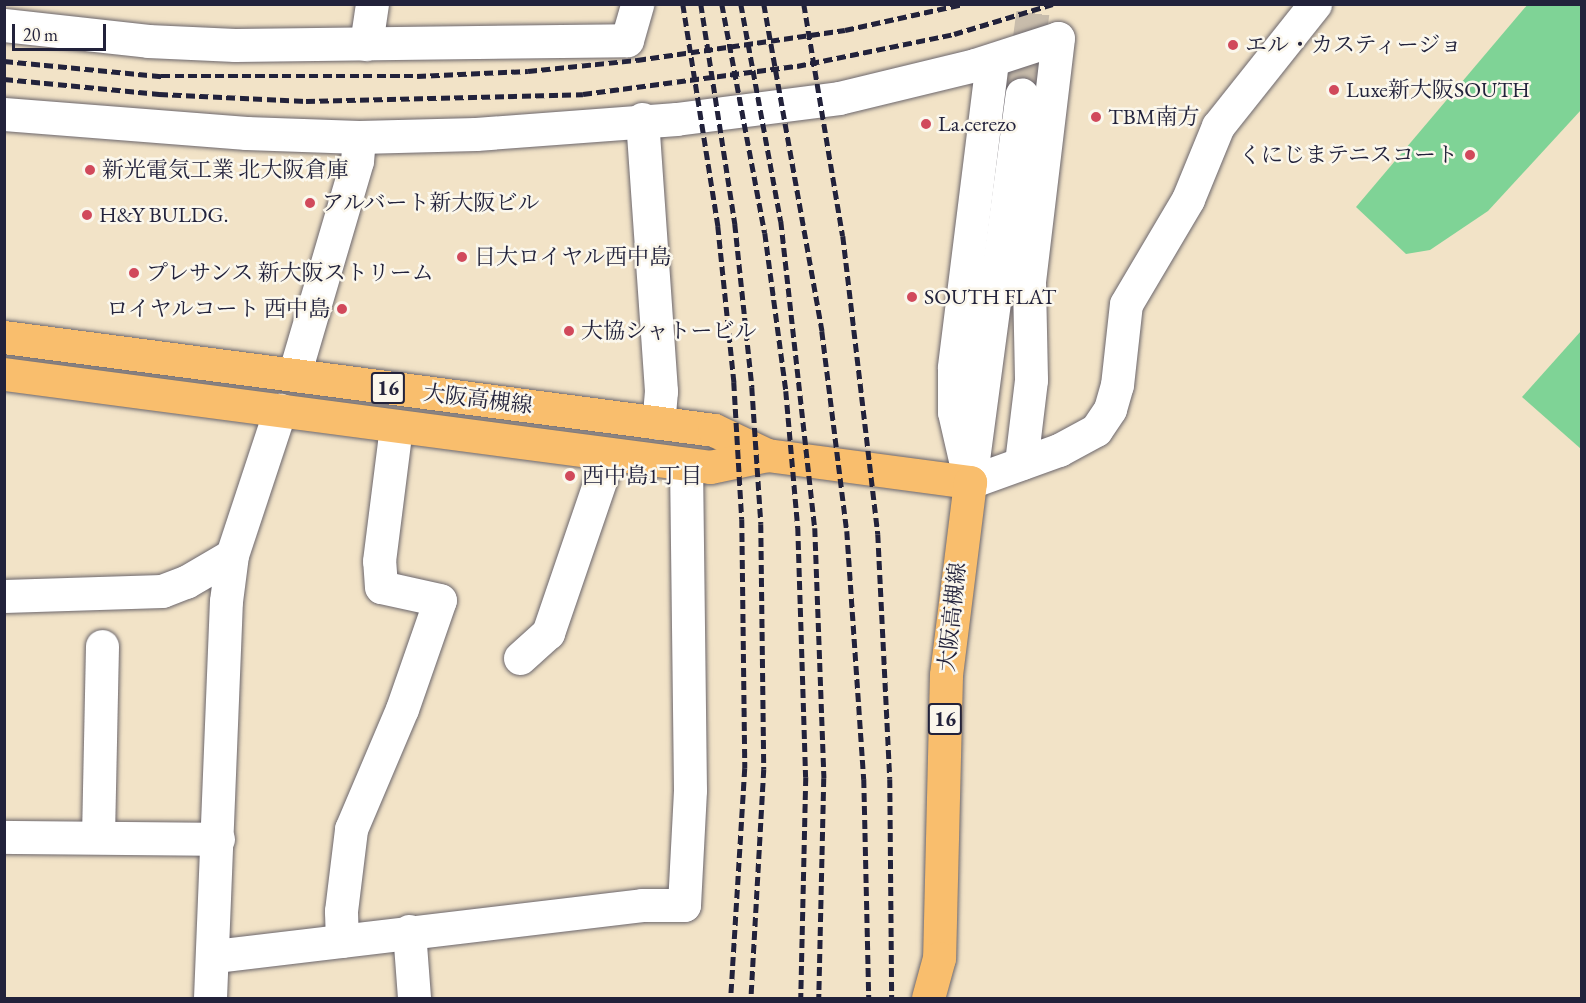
<!DOCTYPE html>
<html>
<head>
<meta charset="utf-8">
<style>
	body { margin:0 }
	#map { position:relative; width:1586px; height:1003px; overflow:hidden; background:#f2e3c7; font-family:"EB Garamond","Noto Serif JP",serif }
	div>[style] { position:absolute }
	.green>* { inset:0; background:#7fd396 }
	.tertiary-tunnel>* { height:33px; margin-top:-16.5px; transform-origin:0; background:repeating-linear-gradient(90deg,#c8bcab 0 33px,transparent 0 49px) }
	.roads { filter:drop-shadow(0 0 2px #6b666c) drop-shadow(0 0 2px #6b666c) }
	.minor>* { height:33px; margin:-16.5px; padding:0 16.5px; transform-origin:16.5px; border-radius:16.5px; background:#fff }
	.tertiary>* { height:33px; margin:-16.5px; padding:0 16.5px; transform-origin:16.5px; border-radius:16.5px; background:#fff }
	.primary>* { height:33px; margin:-16.5px; padding:0 16.5px; transform-origin:16.5px; border-radius:16.5px; background:#f9be6d }
	.rail>* { height:4.5px; margin-top:-2.25px; transform-origin:0; background:repeating-linear-gradient(90deg,#22223b 0 9px,transparent 0 13.5px) }
	.dots>* { width:16px; height:16px; translate:-50% -50%; box-sizing:border-box; border:3px solid #fbf7ec; border-radius:50% }
	span { translate:-50% -50%; white-space:nowrap; text-align:center; line-height:1.15; -webkit-text-stroke:5px #fbf7ec; paint-order:stroke }
	.shield-label span { padding:2px 4px; background:#fbf7ec; border:2px solid; border-radius:4px; -webkit-text-stroke-width:0 }
	.shield-label { font-size:21px; color:#22223b; font-weight:700 }
	.poi-label { font-size:22px; color:#22223b }
	.left { translate:0 -50%; text-align:left }
	.right { translate:-100% -50%; text-align:right }
	.street-label { font-size:22px; color:#22223b }
	.frame { position:absolute; inset:0; border:6px solid #22223b; pointer-events:none }
	.scale { position:absolute; left:12px; top:24px; width:94px; height:27px; box-sizing:border-box; border:3px solid #22223b; border-top:0; padding-left:8px; font-size:18px; line-height:21px; white-space:nowrap; color:#22223b; -webkit-text-stroke:4px #fbf7ec; paint-order:stroke }
</style>
</head>
<body>
<div id="map">
	<div class="green">
		<div style="clip-path:polygon(1528px 4px,1581px 5px,1581px 110px,1488px 211px,1430px 250px,1406px 254px,1356px 207px)"></div>
		<div style="clip-path:polygon(1581px 331px,1581px 449px,1522px 397px)"></div>
	</div>
	<div class="tertiary-tunnel">
		<div style="left:1022px;top:94px;width:91px;rotate:-82.4deg"></div>
	</div>
	<div class="roads">
		<div class="minor">
			<div style="left:4px;top:25px;width:145px;rotate:6.3deg"></div>
			<div style="left:148px;top:41px;width:87px;rotate:2.6deg"></div>
			<div style="left:235px;top:45px;width:392px;rotate:-0.7deg"></div>
			<div style="left:627px;top:40px;width:37px;rotate:-74deg"></div>
			<div style="left:366px;top:44px;width:40px;rotate:-81.5deg"></div>
			<div style="left:992px;top:61px;width:309px;rotate:97.1deg"></div>
			<div style="left:954px;top:368px;width:44px;rotate:90deg"></div>
			<div style="left:954px;top:412px;width:72px;rotate:77.1deg"></div>
			<div style="left:970px;top:482px;width:95px;rotate:-19.8deg"></div>
			<div style="left:1059px;top:450px;width:42px;rotate:-28.4deg"></div>
			<div style="left:1096px;top:430px;width:25px;rotate:-56deg"></div>
			<div style="left:1110px;top:409px;width:25px;rotate:-74deg"></div>
			<div style="left:1117px;top:385px;width:81px;rotate:-83.7deg"></div>
			<div style="left:1126px;top:304px;width:122px;rotate:-59.4deg"></div>
			<div style="left:1188px;top:199px;width:79px;rotate:-67.7deg"></div>
			<div style="left:1218px;top:126px;width:156px;rotate:-51.5deg"></div>
			<div style="left:4px;top:114px;width:243px;rotate:4.5deg"></div>
			<div style="left:246px;top:133px;width:113px;rotate:2deg"></div>
			<div style="left:359px;top:137px;width:117px;rotate:-1.5deg"></div>
			<div style="left:476px;top:134px;width:201px;rotate:-4.3deg"></div>
			<div style="left:676px;top:119px;width:164px;rotate:-7.3deg"></div>
			<div style="left:839px;top:98px;width:140px;rotate:-13.6deg"></div>
			<div style="left:975px;top:65px;width:87px;rotate:-18deg"></div>
			<div style="left:1058px;top:38px;width:247px;rotate:96.8deg"></div>
			<div style="left:1029px;top:283px;width:97px;rotate:88.8deg"></div>
			<div style="left:1031px;top:380px;width:84px;rotate:96.9deg"></div>
			<div style="left:642px;top:119px;width:273px;rotate:86deg"></div>
			<div style="left:661px;top:391px;width:32px;rotate:95deg"></div>
			<div style="left:294px;top:375px;width:223px;rotate:-73.6deg"></div>
			<div style="left:357px;top:161px;width:24px;rotate:-85deg"></div>
			<div style="left:4px;top:596px;width:158px;rotate:-1.8deg"></div>
			<div style="left:162px;top:591px;width:26px;rotate:-21deg"></div>
			<div style="left:186px;top:582px;width:53px;rotate:-30.4deg"></div>
			<div style="left:520px;top:658px;width:38px;rotate:-42deg"></div>
			<div style="left:548px;top:633px;width:188px;rotate:-71.1deg"></div>
			<div style="left:4px;top:837px;width:214px;rotate:0.5deg"></div>
			<div style="left:98px;top:837px;width:191px;rotate:-88.8deg"></div>
			<div style="left:409px;top:931px;width:67px;rotate:85.7deg"></div>
			<div style="left:342px;top:941px;width:30px;rotate:-92deg"></div>
			<div style="left:341px;top:911px;width:83px;rotate:-83deg"></div>
			<div style="left:351px;top:829px;width:130px;rotate:-67deg"></div>
			<div style="left:402px;top:709px;width:115px;rotate:-70.8deg"></div>
			<div style="left:440px;top:600px;width:60px;rotate:-167.6deg"></div>
			<div style="left:381px;top:587px;width:26px;rotate:-94deg"></div>
			<div style="left:379px;top:561px;width:136px;rotate:-82.8deg"></div>
			<div style="left:215px;top:956px;width:430px;rotate:-6.8deg"></div>
			<div style="left:642px;top:905px;width:42px"></div>
			<div style="left:684px;top:905px;width:115px;rotate:-87deg"></div>
			<div style="left:690px;top:790px;width:326px;rotate:-90.7deg"></div>
			<div style="left:210px;top:998px;width:397px;rotate:-87.7deg"></div>
			<div style="left:226px;top:601px;width:46px;rotate:-82.6deg"></div>
			<div style="left:232px;top:555px;width:153px;rotate:-71.7deg"></div>
		</div>
		<div class="tertiary">
			<div style="left:970px;top:482px;width:391px;rotate:-82.4deg"></div>
		</div>
		<div class="primary">
			<div style="left:4px;top:337px;width:716px;rotate:7.46deg"></div>
			<div style="left:714px;top:430px;width:59px;rotate:25.3deg"></div>
			<div style="left:767px;top:455px;width:205px;rotate:7.6deg"></div>
			<div style="left:970px;top:482px;width:194px;rotate:97.1deg"></div>
			<div style="left:946px;top:675px;width:283px;rotate:91.4deg"></div>
			<div style="left:939px;top:958px;width:41px;rotate:105.4deg"></div>
			<div style="left:4px;top:374px;width:712px;rotate:7.5deg"></div>
			<div style="left:710px;top:467px;width:58px;rotate:-11.9deg"></div>
		</div>
	</div>
	<div class="rail">
		<div style="left:683px;top:4px;width:225px;rotate:81deg"></div>
		<div style="left:718px;top:226px;width:157px;rotate:84.1deg"></div>
		<div style="left:734px;top:382px;width:137px;rotate:86.7deg"></div>
		<div style="left:742px;top:519px;width:249px;rotate:89.3deg"></div>
		<div style="left:745px;top:768px;width:230px;rotate:93.5deg"></div>
		<div style="left:701px;top:4px;width:223px;rotate:81.2deg"></div>
		<div style="left:735px;top:224px;width:164px;rotate:84deg"></div>
		<div style="left:752px;top:387px;width:137px;rotate:86.2deg"></div>
		<div style="left:761px;top:524px;width:245px;rotate:89.3deg"></div>
		<div style="left:764px;top:769px;width:229px;rotate:93.2deg"></div>
		<div style="left:722px;top:4px;width:233px;rotate:79.4deg"></div>
		<div style="left:765px;top:233px;width:159px;rotate:82.4deg"></div>
		<div style="left:786px;top:391px;width:137px;rotate:85deg"></div>
		<div style="left:798px;top:527px;width:250px;rotate:88.2deg"></div>
		<div style="left:806px;top:777px;width:221px;rotate:91.3deg"></div>
		<div style="left:741px;top:4px;width:221px;rotate:79.6deg"></div>
		<div style="left:781px;top:221px;width:309px;rotate:83.7deg"></div>
		<div style="left:815px;top:528px;width:250px;rotate:87.9deg"></div>
		<div style="left:824px;top:778px;width:220px;rotate:91.3deg"></div>
		<div style="left:764px;top:4px;width:332px;rotate:79.9deg"></div>
		<div style="left:822px;top:331px;width:202px;rotate:82.9deg"></div>
		<div style="left:847px;top:531px;width:249px;rotate:86.1deg"></div>
		<div style="left:864px;top:779px;width:219px;rotate:88.7deg"></div>
		<div style="left:804px;top:4px;width:235px;rotate:80.5deg"></div>
		<div style="left:843px;top:236px;width:300px;rotate:83.3deg"></div>
		<div style="left:878px;top:534px;width:245px;rotate:87.2deg"></div>
		<div style="left:890px;top:779px;width:219px;rotate:89.5deg"></div>
		<div style="left:4px;top:61px;width:158px;rotate:5.5deg"></div>
		<div style="left:161px;top:76px;width:256px"></div>
		<div style="left:417px;top:76px;width:111px;rotate:-2.6deg"></div>
		<div style="left:528px;top:71px;width:110px;rotate:-5.8deg"></div>
		<div style="left:637px;top:60px;width:210px;rotate:-8.2deg"></div>
		<div style="left:845px;top:30px;width:121px;rotate:-12.4deg"></div>
		<div style="left:4px;top:79px;width:156px;rotate:5.5deg"></div>
		<div style="left:159px;top:94px;width:147px;rotate:2.7deg"></div>
		<div style="left:306px;top:101px;width:277px;rotate:-1.4deg"></div>
		<div style="left:583px;top:94px;width:216px;rotate:-7.5deg"></div>
		<div style="left:797px;top:66px;width:160px;rotate:-11.5deg"></div>
		<div style="left:954px;top:34px;width:103px;rotate:-16.9deg"></div>
	</div>
	<div class="dots">
		<div style="left:1233px;top:45px;background:#d1495b"></div>
		<div style="left:1334px;top:90px;background:#d1495b"></div>
		<div style="left:1096px;top:117px;background:#d1495b"></div>
		<div style="left:926px;top:124px;background:#d1495b"></div>
		<div style="left:1470px;top:155px;background:#d1495b"></div>
		<div style="left:90px;top:170px;background:#d1495b"></div>
		<div style="left:310px;top:203px;background:#d1495b"></div>
		<div style="left:87px;top:215px;background:#d1495b"></div>
		<div style="left:462px;top:257px;background:#d1495b"></div>
		<div style="left:134px;top:273px;background:#d1495b"></div>
		<div style="left:912px;top:297px;background:#d1495b"></div>
		<div style="left:342px;top:309px;background:#d1495b"></div>
		<div style="left:569px;top:331px;background:#d1495b"></div>
		<div style="left:570px;top:476px;background:#d1495b"></div>
	</div>
	<div class="shield-label">
		<span style="left:388px;top:388px">16</span>
		<span style="left:945px;top:719px">16</span>
	</div>
	<div class="poi-label">
		<span class="left" style="left:1245px;top:45px">エル・カスティージョ</span>
		<span class="left" style="left:1346px;top:90px">Luxe新大阪SOUTH</span>
		<span class="left" style="left:1108px;top:117px">TBM南方</span>
		<span class="left" style="left:938px;top:124px">La.cerezo</span>
		<span class="right" style="left:1458px;top:155px">くにじまテニスコート</span>
		<span class="left" style="left:102px;top:170px">新光電気工業 北大阪倉庫</span>
		<span class="left" style="left:322px;top:203px">アルバート新大阪ビル</span>
		<span class="left" style="left:99px;top:215px">H&amp;Y BULDG.</span>
		<span class="left" style="left:474px;top:257px">日大ロイヤル西中島</span>
		<span class="left" style="left:146px;top:273px">プレサンス 新大阪ストリーム</span>
		<span class="left" style="left:924px;top:297px">SOUTH FLAT</span>
		<span class="right" style="left:330px;top:309px">ロイヤルコート 西中島</span>
		<span class="left" style="left:581px;top:331px">大協シャトービル</span>
		<span class="left" style="left:582px;top:476px">西中島1丁目</span>
	</div>
	<div class="street-label">
		<span style="left:478px;top:399px;rotate:7deg">大阪高槻線</span>
		<span style="left:952px;top:617px;rotate:-84deg">大阪高槻線</span>
	</div>
	<div class="frame"></div>
	<div class="scale">20 m</div>
</div>
</body>
</html>
